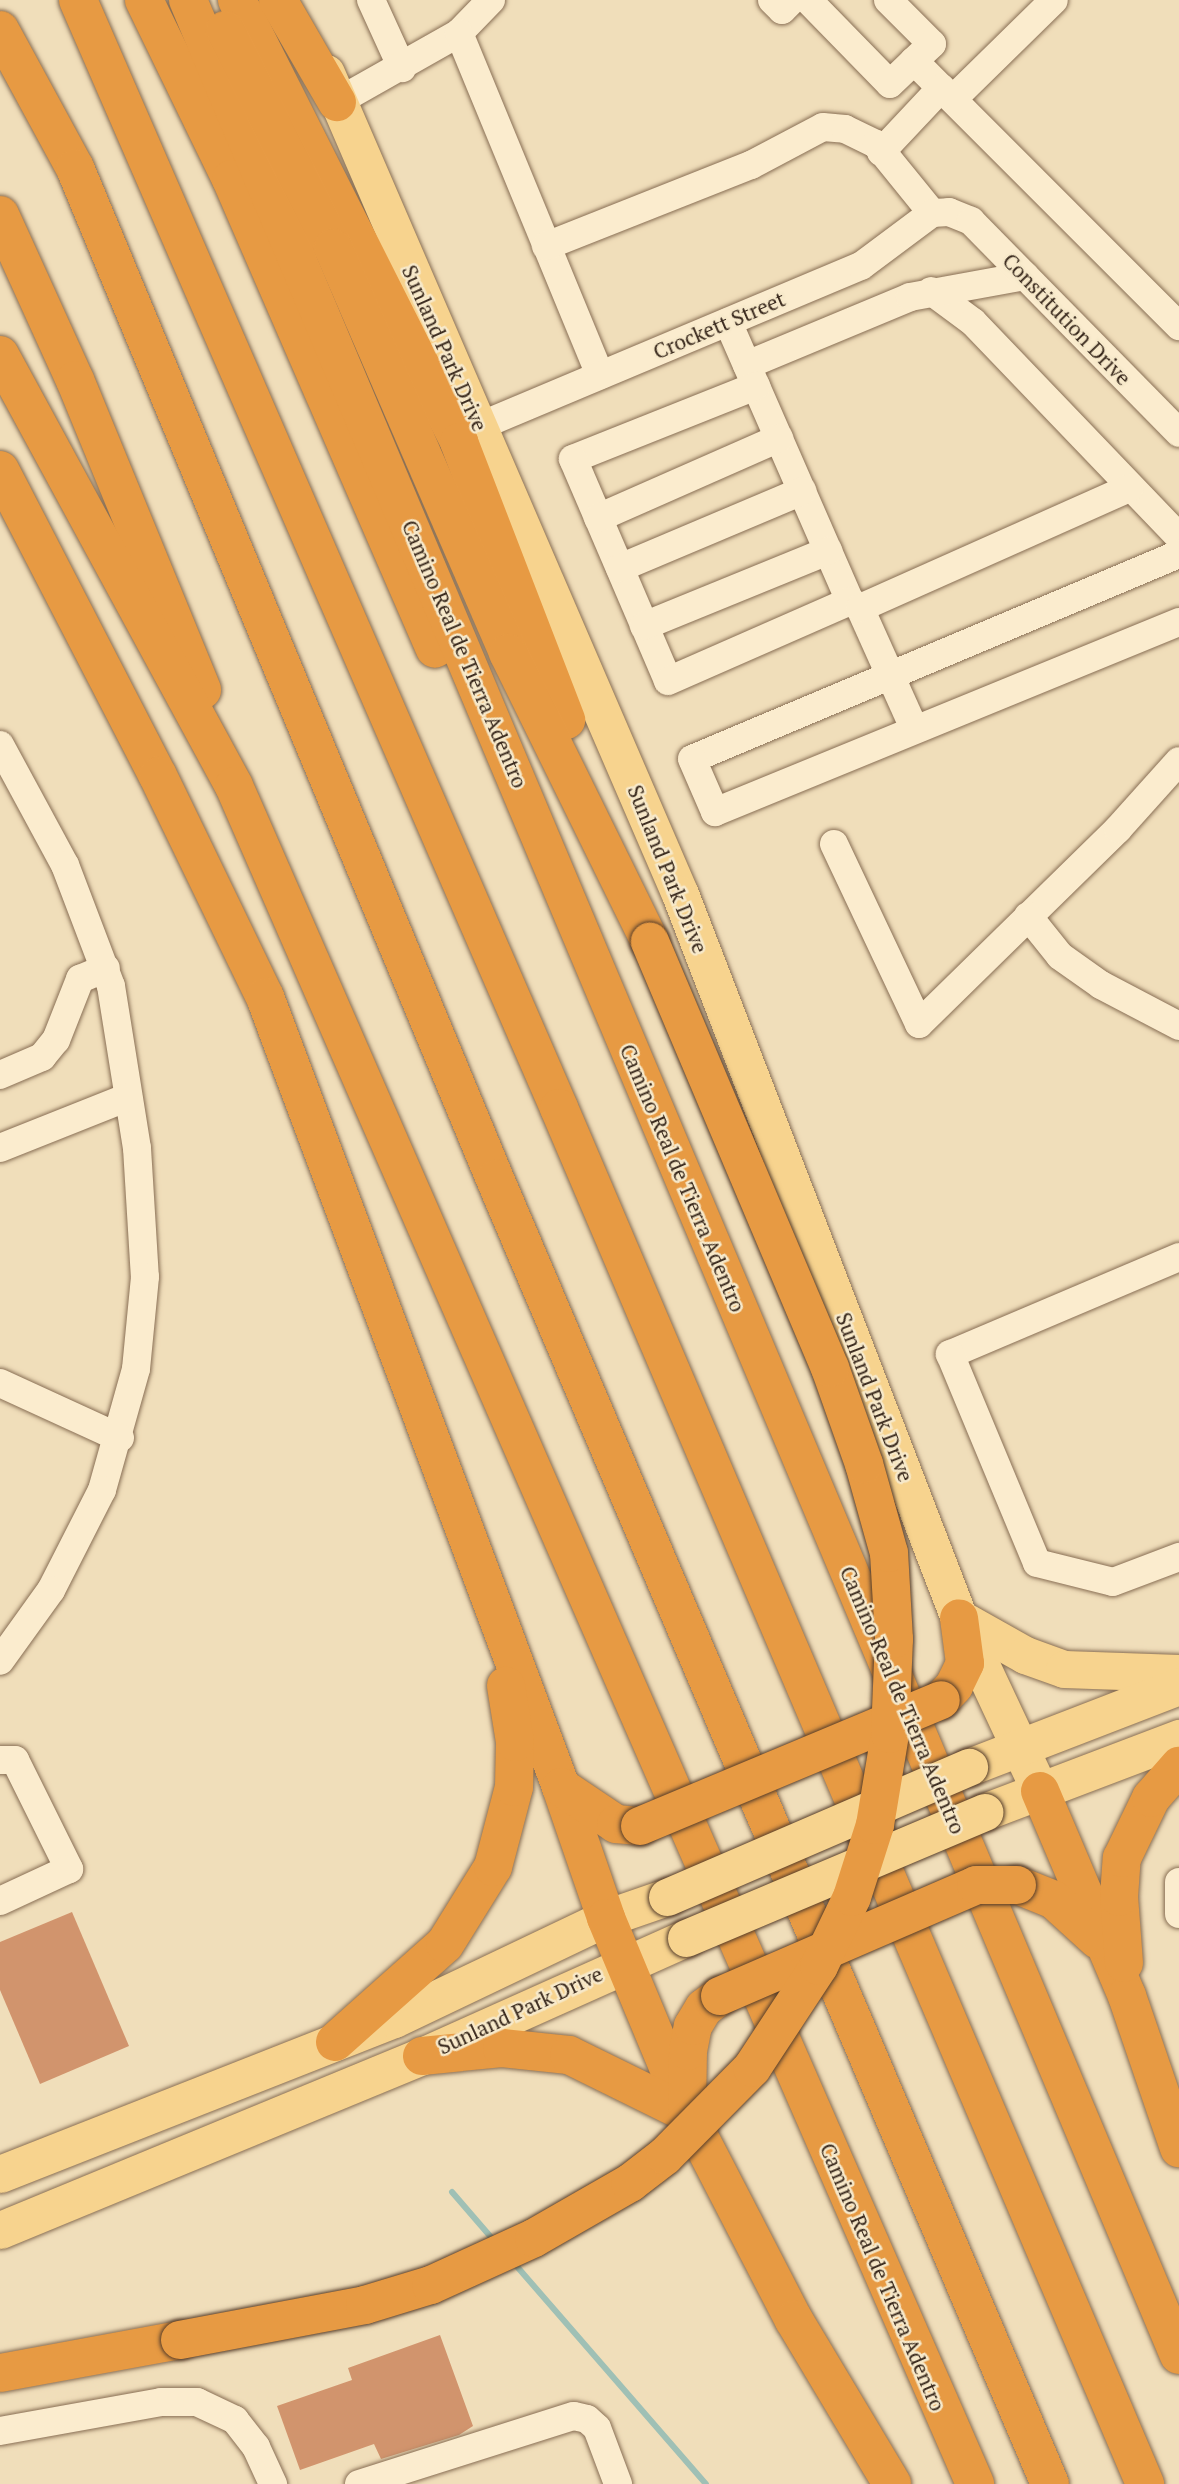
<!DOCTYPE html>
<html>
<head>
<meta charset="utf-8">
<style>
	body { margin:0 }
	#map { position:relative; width:1179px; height:2484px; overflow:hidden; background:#f0deba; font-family:"PT Serif",serif }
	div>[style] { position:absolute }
	.stream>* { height:6px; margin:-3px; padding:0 3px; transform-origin:3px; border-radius:3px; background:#9fc0b5 }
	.building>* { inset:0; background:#d1946d }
	.roads { filter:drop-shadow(0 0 2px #886e54) drop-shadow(0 0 2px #886e54) }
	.minor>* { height:28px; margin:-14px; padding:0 14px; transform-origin:14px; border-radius:14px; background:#fbecce }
	.major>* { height:37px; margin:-18.5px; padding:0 18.5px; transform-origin:18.5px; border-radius:18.5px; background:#f7d38e }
	.highway>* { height:38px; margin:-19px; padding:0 19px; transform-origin:19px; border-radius:19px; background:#e79a43 }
	.bridges { filter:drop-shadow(0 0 2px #553c29) drop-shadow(0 0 2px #553c29) }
	.major-bridge>* { height:37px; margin:-18.5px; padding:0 18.5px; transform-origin:18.5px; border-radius:18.5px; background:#f7d38e }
	.highway-bridge>* { height:38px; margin:-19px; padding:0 19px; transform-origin:19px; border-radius:19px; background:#e79a43 }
	span { translate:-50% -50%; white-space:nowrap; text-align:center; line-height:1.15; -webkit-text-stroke:5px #f7e9ca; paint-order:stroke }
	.street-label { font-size:21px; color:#36261a }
</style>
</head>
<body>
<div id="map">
	<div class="stream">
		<div style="left:452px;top:2192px;width:67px;rotate:49.2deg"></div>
		<div style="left:513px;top:2262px;width:294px;rotate:49deg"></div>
	</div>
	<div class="building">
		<div style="clip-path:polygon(72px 1912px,129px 2046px,40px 2084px,0 1990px,0 1942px)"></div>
		<div style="clip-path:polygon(440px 2335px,473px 2426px,459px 2435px,381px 2459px,374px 2444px,300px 2470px,277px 2406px,352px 2380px,348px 2368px)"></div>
	</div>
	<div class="roads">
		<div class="minor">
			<div style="left:371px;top:0;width:75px;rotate:65.5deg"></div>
			<div style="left:772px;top:0;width:14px;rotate:45deg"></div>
			<div style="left:782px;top:10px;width:14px;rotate:-45deg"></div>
			<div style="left:808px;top:0;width:117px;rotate:45.7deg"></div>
			<div style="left:890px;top:84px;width:33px;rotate:-44deg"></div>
			<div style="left:914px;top:61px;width:38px;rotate:45deg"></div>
			<div style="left:888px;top:0;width:62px;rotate:45deg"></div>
			<div style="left:932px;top:44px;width:25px;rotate:137deg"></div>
			<div style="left:459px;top:33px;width:46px;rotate:-45.9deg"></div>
			<div style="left:953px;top:99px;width:141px;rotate:-44.4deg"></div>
			<div style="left:337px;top:102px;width:140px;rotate:-29.5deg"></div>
			<div style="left:459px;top:33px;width:370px;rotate:67.6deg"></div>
			<div style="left:881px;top:152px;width:88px;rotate:-46.8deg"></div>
			<div style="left:941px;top:88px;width:337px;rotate:45deg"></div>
			<div style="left:546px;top:246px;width:220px;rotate:-21.6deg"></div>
			<div style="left:751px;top:165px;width:81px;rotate:-27.8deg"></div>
			<div style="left:823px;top:127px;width:22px;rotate:5deg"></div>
			<div style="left:845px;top:129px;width:34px;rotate:26deg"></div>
			<div style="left:876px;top:144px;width:89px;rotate:50.9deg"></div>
			<div style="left:931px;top:291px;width:52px;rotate:36.4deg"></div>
			<div style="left:973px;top:322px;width:298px;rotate:46.2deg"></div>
			<div style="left:728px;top:322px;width:305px;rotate:66.4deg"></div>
			<div style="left:850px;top:601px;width:12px;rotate:35deg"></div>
			<div style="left:860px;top:608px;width:132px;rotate:65.8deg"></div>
			<div style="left:747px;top:365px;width:177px;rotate:-22.6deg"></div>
			<div style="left:910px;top:297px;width:117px;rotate:-10.3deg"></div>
			<div style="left:756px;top:386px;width:197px;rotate:158.3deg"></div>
			<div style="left:573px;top:459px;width:241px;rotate:66.8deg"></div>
			<div style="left:668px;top:681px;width:199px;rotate:-23.7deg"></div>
			<div style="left:480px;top:426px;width:413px;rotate:-22.8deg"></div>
			<div style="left:861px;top:266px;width:89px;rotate:-36.7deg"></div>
			<div style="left:932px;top:213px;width:17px;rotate:-3deg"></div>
			<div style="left:949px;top:212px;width:24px;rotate:22deg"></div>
			<div style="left:971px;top:221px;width:297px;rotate:45.5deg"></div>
			<div style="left:598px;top:518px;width:198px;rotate:-23.8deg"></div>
			<div style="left:1179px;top:554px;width:528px;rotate:157.17deg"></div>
			<div style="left:692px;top:759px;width:58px;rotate:66.5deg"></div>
			<div style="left:715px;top:812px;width:501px;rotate:-22.27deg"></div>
			<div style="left:620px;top:568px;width:198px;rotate:-22.9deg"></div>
			<div style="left:860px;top:608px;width:295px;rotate:-24deg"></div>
			<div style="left:644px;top:626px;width:199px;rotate:-22.2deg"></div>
			<div style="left:0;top:745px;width:136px;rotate:61.6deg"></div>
			<div style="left:65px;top:865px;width:129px;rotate:69.2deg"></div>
			<div style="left:111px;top:986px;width:164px;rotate:80.9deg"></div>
			<div style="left:137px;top:1148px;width:129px;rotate:86.5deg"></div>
			<div style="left:145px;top:1277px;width:92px;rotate:95.6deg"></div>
			<div style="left:136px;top:1369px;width:126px;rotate:105.7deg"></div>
			<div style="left:102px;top:1490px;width:112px;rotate:117deg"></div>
			<div style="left:51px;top:1590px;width:87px;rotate:125.7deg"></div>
			<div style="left:834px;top:844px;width:199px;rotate:64.7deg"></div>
			<div style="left:919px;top:1024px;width:279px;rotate:-44.4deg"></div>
			<div style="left:1118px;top:829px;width:91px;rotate:-48.1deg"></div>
			<div style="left:1028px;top:916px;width:51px;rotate:51.3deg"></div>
			<div style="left:1060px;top:956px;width:50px;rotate:35.3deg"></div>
			<div style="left:1101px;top:985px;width:88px;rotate:27.7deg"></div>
			<div style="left:0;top:1075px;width:46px;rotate:-23.2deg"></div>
			<div style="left:42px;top:1057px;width:22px;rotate:-51deg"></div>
			<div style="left:56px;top:1040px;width:66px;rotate:-68.5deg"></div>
			<div style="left:80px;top:979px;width:28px;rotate:-23deg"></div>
			<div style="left:0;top:1148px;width:138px;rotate:-21.7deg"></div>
			<div style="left:1179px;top:1257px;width:249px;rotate:157deg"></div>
			<div style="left:950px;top:1354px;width:226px;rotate:67.4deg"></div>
			<div style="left:1037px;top:1563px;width:78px;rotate:14deg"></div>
			<div style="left:1113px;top:1582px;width:71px;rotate:-20.7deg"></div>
			<div style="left:0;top:1383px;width:132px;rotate:24.6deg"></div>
			<div style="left:0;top:1760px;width:15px"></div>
			<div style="left:15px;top:1760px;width:122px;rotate:63.6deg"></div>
			<div style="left:69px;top:1869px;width:76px;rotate:155.1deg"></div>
			<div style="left:1179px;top:1882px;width:32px;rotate:90deg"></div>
			<div style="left:0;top:2431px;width:164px;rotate:-10.2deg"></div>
			<div style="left:161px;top:2402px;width:36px"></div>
			<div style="left:197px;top:2402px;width:42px;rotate:25.3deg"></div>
			<div style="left:235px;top:2420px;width:34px;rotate:52deg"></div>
			<div style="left:256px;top:2447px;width:41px;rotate:65.3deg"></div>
			<div style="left:359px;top:2484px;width:225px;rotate:-17.6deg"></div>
			<div style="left:574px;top:2416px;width:13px;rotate:13deg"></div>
			<div style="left:587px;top:2419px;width:13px;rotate:42deg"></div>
			<div style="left:597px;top:2428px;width:60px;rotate:69.4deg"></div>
		</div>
		<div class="major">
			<div style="left:326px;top:73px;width:894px;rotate:66.68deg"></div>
			<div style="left:680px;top:894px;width:776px;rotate:68.93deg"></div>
			<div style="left:959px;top:1618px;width:191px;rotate:64.9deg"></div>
			<div style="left:959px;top:1618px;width:76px;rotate:29.3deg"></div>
			<div style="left:1025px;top:1655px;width:41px;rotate:19.7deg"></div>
			<div style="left:1064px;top:1669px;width:115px;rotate:2deg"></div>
			<div style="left:969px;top:1767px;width:225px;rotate:-21.1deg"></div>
			<div style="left:984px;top:1812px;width:209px;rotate:-20.8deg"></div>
			<div style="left:0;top:2174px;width:423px;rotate:-21.5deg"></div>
			<div style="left:394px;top:2019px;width:235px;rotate:-25.5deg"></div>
			<div style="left:606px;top:1918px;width:65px;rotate:-19deg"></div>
			<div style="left:0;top:2230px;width:456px;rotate:-22.4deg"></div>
			<div style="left:422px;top:2056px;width:289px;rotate:-24.1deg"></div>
		</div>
		<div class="highway">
			<div style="left:78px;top:0;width:1208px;rotate:66.53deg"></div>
			<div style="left:559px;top:1108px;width:1496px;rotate:66.93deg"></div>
			<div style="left:144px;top:0;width:199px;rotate:64.1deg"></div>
			<div style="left:231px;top:179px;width:512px;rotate:66.54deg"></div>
			<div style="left:188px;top:0;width:2555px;rotate:67.18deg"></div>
			<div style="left:237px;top:0;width:495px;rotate:63.3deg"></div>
			<div style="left:459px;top:442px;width:298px;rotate:68.9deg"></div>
			<div style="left:278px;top:0;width:118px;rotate:60deg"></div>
			<div style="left:0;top:30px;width:157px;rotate:61.5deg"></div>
			<div style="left:75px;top:168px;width:1095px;rotate:67.44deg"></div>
			<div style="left:495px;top:1179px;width:1418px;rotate:66.96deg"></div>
			<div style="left:225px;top:30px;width:243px;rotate:63.6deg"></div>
			<div style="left:333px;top:248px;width:441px;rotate:66.6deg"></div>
			<div style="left:508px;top:653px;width:321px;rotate:63.8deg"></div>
			<div style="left:0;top:215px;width:181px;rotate:65.6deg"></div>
			<div style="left:75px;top:380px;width:335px;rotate:67.7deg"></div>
			<div style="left:0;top:355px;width:490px;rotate:61.5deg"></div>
			<div style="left:234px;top:786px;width:1853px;rotate:66.42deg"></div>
			<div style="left:0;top:470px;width:344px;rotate:62.7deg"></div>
			<div style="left:158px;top:776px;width:246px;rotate:64.2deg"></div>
			<div style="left:265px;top:997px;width:844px;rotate:69.46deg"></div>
			<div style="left:561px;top:1787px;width:139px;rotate:71deg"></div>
			<div style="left:606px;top:1918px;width:211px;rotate:67.4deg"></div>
			<div style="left:687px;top:2113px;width:233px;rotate:62.7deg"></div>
			<div style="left:794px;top:2320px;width:191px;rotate:59.1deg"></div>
			<div style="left:941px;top:1700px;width:19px;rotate:-47deg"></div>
			<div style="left:954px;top:1686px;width:25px;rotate:-64deg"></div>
			<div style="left:965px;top:1663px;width:45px;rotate:-97.6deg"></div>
			<div style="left:561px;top:1787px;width:66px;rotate:33.9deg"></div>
			<div style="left:616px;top:1824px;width:24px;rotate:5deg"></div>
			<div style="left:1040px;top:1791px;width:223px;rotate:67deg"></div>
			<div style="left:1127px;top:1996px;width:161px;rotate:71.1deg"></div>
			<div style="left:1017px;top:1885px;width:40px;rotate:22deg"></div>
			<div style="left:1054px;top:1900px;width:59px;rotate:42.3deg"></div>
			<div style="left:1124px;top:1963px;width:66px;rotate:-94.3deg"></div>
			<div style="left:1119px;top:1897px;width:39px;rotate:-86deg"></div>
			<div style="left:1122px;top:1858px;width:67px;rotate:-64.2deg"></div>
			<div style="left:1151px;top:1798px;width:43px;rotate:-48.8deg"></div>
			<div style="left:335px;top:2042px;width:147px;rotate:-41.7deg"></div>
			<div style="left:445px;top:1944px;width:91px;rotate:-58.1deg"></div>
			<div style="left:493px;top:1867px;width:83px;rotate:-75.3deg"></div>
			<div style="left:514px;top:1787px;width:45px;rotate:-88.7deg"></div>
			<div style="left:515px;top:1742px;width:57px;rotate:-99.1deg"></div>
			<div style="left:422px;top:2056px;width:80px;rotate:-5.7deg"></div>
			<div style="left:502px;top:2048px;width:67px;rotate:6deg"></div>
			<div style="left:569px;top:2055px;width:131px;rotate:26.2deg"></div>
			<div style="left:687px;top:2113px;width:62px;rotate:-89.1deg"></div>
			<div style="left:688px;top:2051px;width:25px;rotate:-79deg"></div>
			<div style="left:693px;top:2026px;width:21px;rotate:-59deg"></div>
			<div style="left:704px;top:2008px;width:20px;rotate:-37deg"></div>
			<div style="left:0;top:2373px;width:183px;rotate:-10.4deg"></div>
		</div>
	</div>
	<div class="bridges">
		<div class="major-bridge">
			<div style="left:667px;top:1897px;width:329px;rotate:-23.3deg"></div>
			<div style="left:686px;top:1938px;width:324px;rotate:-22.9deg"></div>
		</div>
		<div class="highway-bridge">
			<div style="left:640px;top:1826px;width:326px;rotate:-22.7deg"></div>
			<div style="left:720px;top:1996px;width:279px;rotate:-23.4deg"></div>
			<div style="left:976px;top:1885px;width:41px"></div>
			<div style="left:180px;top:2340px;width:188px;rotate:-10.7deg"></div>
			<div style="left:365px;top:2305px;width:69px;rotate:-16.9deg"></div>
			<div style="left:431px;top:2285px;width:113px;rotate:-24.5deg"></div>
			<div style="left:534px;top:2238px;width:111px;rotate:-29.8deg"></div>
			<div style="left:630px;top:2183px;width:44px;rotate:-37.6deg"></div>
			<div style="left:665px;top:2156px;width:124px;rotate:-45.3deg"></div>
			<div style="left:752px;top:2068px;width:122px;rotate:-56.7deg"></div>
			<div style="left:819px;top:1966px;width:76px;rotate:-64.4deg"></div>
			<div style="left:852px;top:1897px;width:76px;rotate:-72.3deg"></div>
			<div style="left:875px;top:1825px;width:92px;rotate:-80.6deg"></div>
			<div style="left:890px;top:1734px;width:95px;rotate:-87.6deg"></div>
			<div style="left:894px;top:1639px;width:86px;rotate:-93.3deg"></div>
			<div style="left:889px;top:1553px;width:92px;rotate:-105.7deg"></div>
			<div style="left:864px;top:1464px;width:102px;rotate:-109.5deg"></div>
			<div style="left:830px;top:1368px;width:463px;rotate:-112.9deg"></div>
		</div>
	</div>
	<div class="street-label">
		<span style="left:1067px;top:319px;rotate:46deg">Constitution Drive</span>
		<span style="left:719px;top:325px;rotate:-23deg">Crockett Street</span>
		<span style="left:445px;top:348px;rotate:66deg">Sunland Park Drive</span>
		<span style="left:465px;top:654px;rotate:67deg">Camino Real de Tierra Adentro</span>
		<span style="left:668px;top:869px;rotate:68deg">Sunland Park Drive</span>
		<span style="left:683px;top:1178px;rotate:67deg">Camino Real de Tierra Adentro</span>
		<span style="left:875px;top:1397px;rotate:69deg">Sunland Park Drive</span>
		<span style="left:903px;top:1700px;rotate:67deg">Camino Real de Tierra Adentro</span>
		<span style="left:520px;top:2010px;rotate:-25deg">Sunland Park Drive</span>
		<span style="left:883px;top:2277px;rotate:67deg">Camino Real de Tierra Adentro</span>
	</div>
</div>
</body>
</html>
